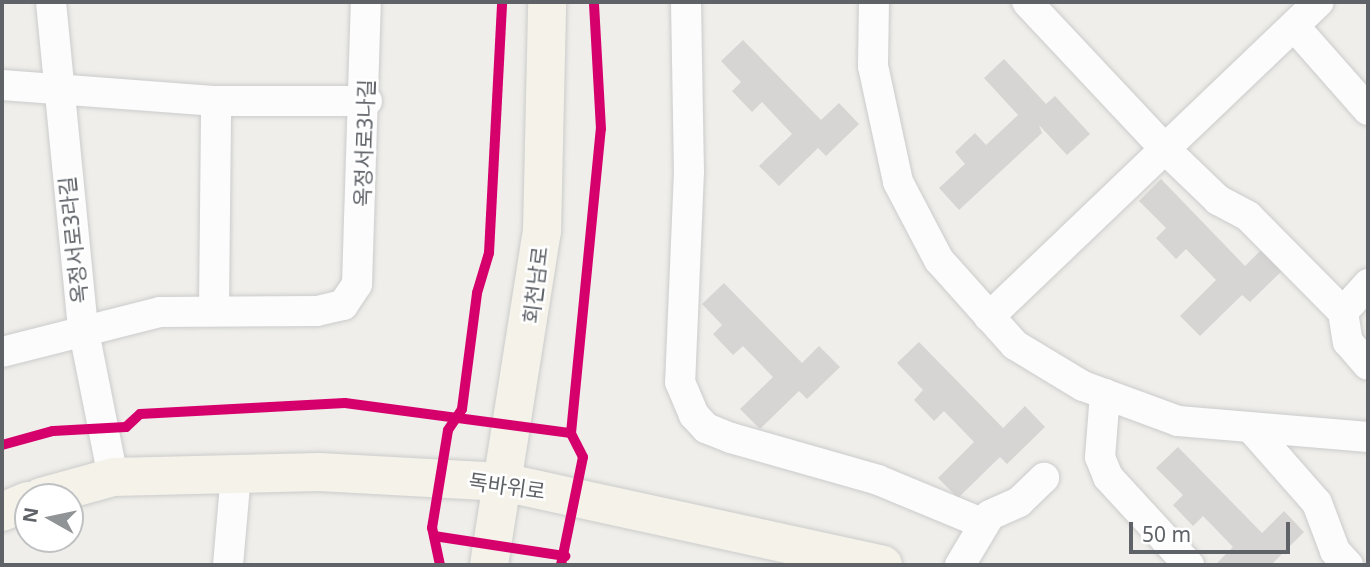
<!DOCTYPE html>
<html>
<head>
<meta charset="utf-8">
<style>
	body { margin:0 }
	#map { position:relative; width:1370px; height:567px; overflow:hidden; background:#efeeea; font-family:"Noto Sans","Noto Sans KR",sans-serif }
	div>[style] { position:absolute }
	.building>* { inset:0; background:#d6d5d3 }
	.roads { filter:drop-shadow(0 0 2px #cbcccc) drop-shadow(0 0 2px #cbcccc) }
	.minor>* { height:30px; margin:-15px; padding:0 15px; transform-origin:15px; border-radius:15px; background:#fdfcfc }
	.major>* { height:38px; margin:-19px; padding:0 19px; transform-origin:19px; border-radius:19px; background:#f4f2e9 }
	.cycleway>* { height:10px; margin:-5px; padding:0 5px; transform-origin:5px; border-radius:5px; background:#d6006c }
	span { translate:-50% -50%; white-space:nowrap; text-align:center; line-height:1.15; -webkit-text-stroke:5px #fff; paint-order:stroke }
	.street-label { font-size:21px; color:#5f6368 }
	.frame { position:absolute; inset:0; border:4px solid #5f6368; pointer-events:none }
	.north { position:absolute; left:14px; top:483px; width:70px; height:70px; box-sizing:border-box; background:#fff; border:2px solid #bfc1c3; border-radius:50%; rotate:279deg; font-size:19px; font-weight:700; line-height:28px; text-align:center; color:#5f6368 }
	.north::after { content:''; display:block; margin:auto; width:24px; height:32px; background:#919496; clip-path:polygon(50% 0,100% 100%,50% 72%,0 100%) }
	.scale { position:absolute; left:1129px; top:522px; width:161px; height:32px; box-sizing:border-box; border:4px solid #5f6368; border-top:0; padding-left:9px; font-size:21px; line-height:24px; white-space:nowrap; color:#5f6368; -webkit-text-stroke:5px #fff; paint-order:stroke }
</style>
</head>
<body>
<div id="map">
	<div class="building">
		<div style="clip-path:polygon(743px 40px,821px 120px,839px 103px,859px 124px,826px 156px,818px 148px,779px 186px,759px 166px,792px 134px,762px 102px,752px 112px,732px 91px,741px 82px,721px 61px)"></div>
		<div style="clip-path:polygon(1004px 59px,1046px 104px,1055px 96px,1090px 134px,1067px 155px,1039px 125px,1042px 133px,959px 210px,939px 188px,965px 164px,955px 152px,975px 133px,986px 145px,1018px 115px,984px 78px)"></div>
		<div style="clip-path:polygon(1161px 179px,1245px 266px,1267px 244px,1288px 265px,1250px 302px,1242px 295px,1200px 336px,1180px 316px,1216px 280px,1186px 249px,1176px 259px,1156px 238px,1166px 228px,1139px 201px)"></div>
		<div style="clip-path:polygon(724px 283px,802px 363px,819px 346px,840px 367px,807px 399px,799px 391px,760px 429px,740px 409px,773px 377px,743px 346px,733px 355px,713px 334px,722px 325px,702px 304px)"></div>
		<div style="clip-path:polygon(919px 342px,1003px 428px,1025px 406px,1045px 427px,1007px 464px,1000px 457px,958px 498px,938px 478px,974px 442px,944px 411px,934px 421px,914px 400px,923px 390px,897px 363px)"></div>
		<div style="clip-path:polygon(1178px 447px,1262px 533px,1284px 511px,1304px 532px,1271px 565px,1215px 565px,1233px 547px,1203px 516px,1193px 526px,1173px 505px,1183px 495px,1156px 468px)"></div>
	</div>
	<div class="roads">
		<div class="minor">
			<div style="left:51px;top:2px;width:327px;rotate:84.4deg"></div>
			<div style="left:83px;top:327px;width:153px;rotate:78.7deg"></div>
			<div style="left:686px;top:2px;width:169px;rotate:89deg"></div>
			<div style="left:689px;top:171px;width:211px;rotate:92.4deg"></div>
			<div style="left:680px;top:382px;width:36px;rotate:67deg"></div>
			<div style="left:694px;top:415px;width:18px;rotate:47deg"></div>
			<div style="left:706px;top:428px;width:27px;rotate:22deg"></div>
			<div style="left:731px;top:438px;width:153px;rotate:15.9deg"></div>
			<div style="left:878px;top:480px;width:113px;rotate:22.5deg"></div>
			<div style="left:874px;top:2px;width:64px;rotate:90.9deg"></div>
			<div style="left:873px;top:66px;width:119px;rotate:77.8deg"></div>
			<div style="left:898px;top:182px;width:88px;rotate:62.3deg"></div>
			<div style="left:939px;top:260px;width:114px;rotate:48.2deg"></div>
			<div style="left:1015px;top:345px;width:79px;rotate:31.1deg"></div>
			<div style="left:1083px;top:386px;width:101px;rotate:20.2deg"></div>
			<div style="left:1178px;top:421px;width:191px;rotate:4.8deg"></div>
			<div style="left:1027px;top:2px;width:202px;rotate:46.8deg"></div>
			<div style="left:1165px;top:149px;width:74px;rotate:43.9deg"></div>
			<div style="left:1218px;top:200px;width:34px;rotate:28deg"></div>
			<div style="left:1248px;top:216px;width:135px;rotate:45.3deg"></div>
			<div style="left:1343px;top:312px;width:30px;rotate:81deg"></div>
			<div style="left:1348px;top:342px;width:30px;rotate:49deg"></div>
			<div style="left:1294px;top:26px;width:112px;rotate:48.6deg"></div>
			<div style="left:2px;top:85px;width:215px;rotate:4.3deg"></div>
			<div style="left:216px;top:101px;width:151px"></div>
			<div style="left:214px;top:308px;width:207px;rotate:-89.4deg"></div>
			<div style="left:1343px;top:312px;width:38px;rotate:-48deg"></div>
			<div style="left:989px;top:317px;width:456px;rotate:-43.7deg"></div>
			<div style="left:2px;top:352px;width:163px;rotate:-14.2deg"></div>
			<div style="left:160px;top:312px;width:157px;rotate:-0.4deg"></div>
			<div style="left:317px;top:311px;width:27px;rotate:-13deg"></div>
			<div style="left:343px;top:305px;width:25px;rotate:-56deg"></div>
			<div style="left:357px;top:284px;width:282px;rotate:-88.2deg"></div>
			<div style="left:1105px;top:394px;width:63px;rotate:94.5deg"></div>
			<div style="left:1100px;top:457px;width:22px;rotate:68deg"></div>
			<div style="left:1108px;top:477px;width:120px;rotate:47.4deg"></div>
			<div style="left:1252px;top:429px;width:98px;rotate:48.7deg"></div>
			<div style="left:1317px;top:503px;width:51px;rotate:69.4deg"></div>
			<div style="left:1335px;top:551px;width:19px;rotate:47deg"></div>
			<div style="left:228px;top:565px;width:91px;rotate:-85deg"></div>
			<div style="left:960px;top:565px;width:58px;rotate:-59deg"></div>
			<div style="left:990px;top:515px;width:32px;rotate:-24deg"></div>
			<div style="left:1019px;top:502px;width:35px;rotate:-44deg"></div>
		</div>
		<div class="major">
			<div style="left:41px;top:497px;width:75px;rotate:-15.5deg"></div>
			<div style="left:113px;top:477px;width:206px;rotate:-1.4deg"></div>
			<div style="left:319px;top:472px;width:184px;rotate:3.1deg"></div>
			<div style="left:503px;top:482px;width:389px;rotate:12.3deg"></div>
			<div style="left:2px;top:512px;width:28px;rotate:-23deg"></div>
			<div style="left:489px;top:565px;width:338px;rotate:-81deg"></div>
			<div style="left:542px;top:231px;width:229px;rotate:-88.7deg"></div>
		</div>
	</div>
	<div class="cycleway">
		<div style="left:2px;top:445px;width:53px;rotate:-15.4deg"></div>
		<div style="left:53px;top:431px;width:73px;rotate:-3.1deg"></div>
		<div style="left:126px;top:427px;width:19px;rotate:-43deg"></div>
		<div style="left:140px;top:414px;width:205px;rotate:-3.1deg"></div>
		<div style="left:345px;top:403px;width:228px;rotate:7.6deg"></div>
		<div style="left:434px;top:536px;width:133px;rotate:8.7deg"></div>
		<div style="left:440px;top:565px;width:38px;rotate:-102deg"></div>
		<div style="left:432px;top:528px;width:99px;rotate:-80.7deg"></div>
		<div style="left:448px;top:430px;width:25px;rotate:-56deg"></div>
		<div style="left:462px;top:409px;width:117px;rotate:-82.6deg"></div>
		<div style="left:477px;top:293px;width:42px;rotate:-73.3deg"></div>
		<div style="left:489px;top:253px;width:251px;rotate:-87deg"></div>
		<div style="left:561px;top:565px;width:110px;rotate:-78.5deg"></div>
		<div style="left:583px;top:457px;width:27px;rotate:-117deg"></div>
		<div style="left:571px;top:433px;width:305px;rotate:-84.4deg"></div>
		<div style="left:601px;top:129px;width:127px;rotate:-93.2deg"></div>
	</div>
	<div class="street-label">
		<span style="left:364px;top:143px;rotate:-88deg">옥정서로3나길</span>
		<span style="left:73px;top:240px;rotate:-96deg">옥정서로3라길</span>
		<span style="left:535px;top:285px;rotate:-83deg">회천남로</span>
		<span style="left:507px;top:486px;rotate:8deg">독바위로</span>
	</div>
	<div class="frame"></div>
	<div class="north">N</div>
	<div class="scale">50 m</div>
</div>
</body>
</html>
